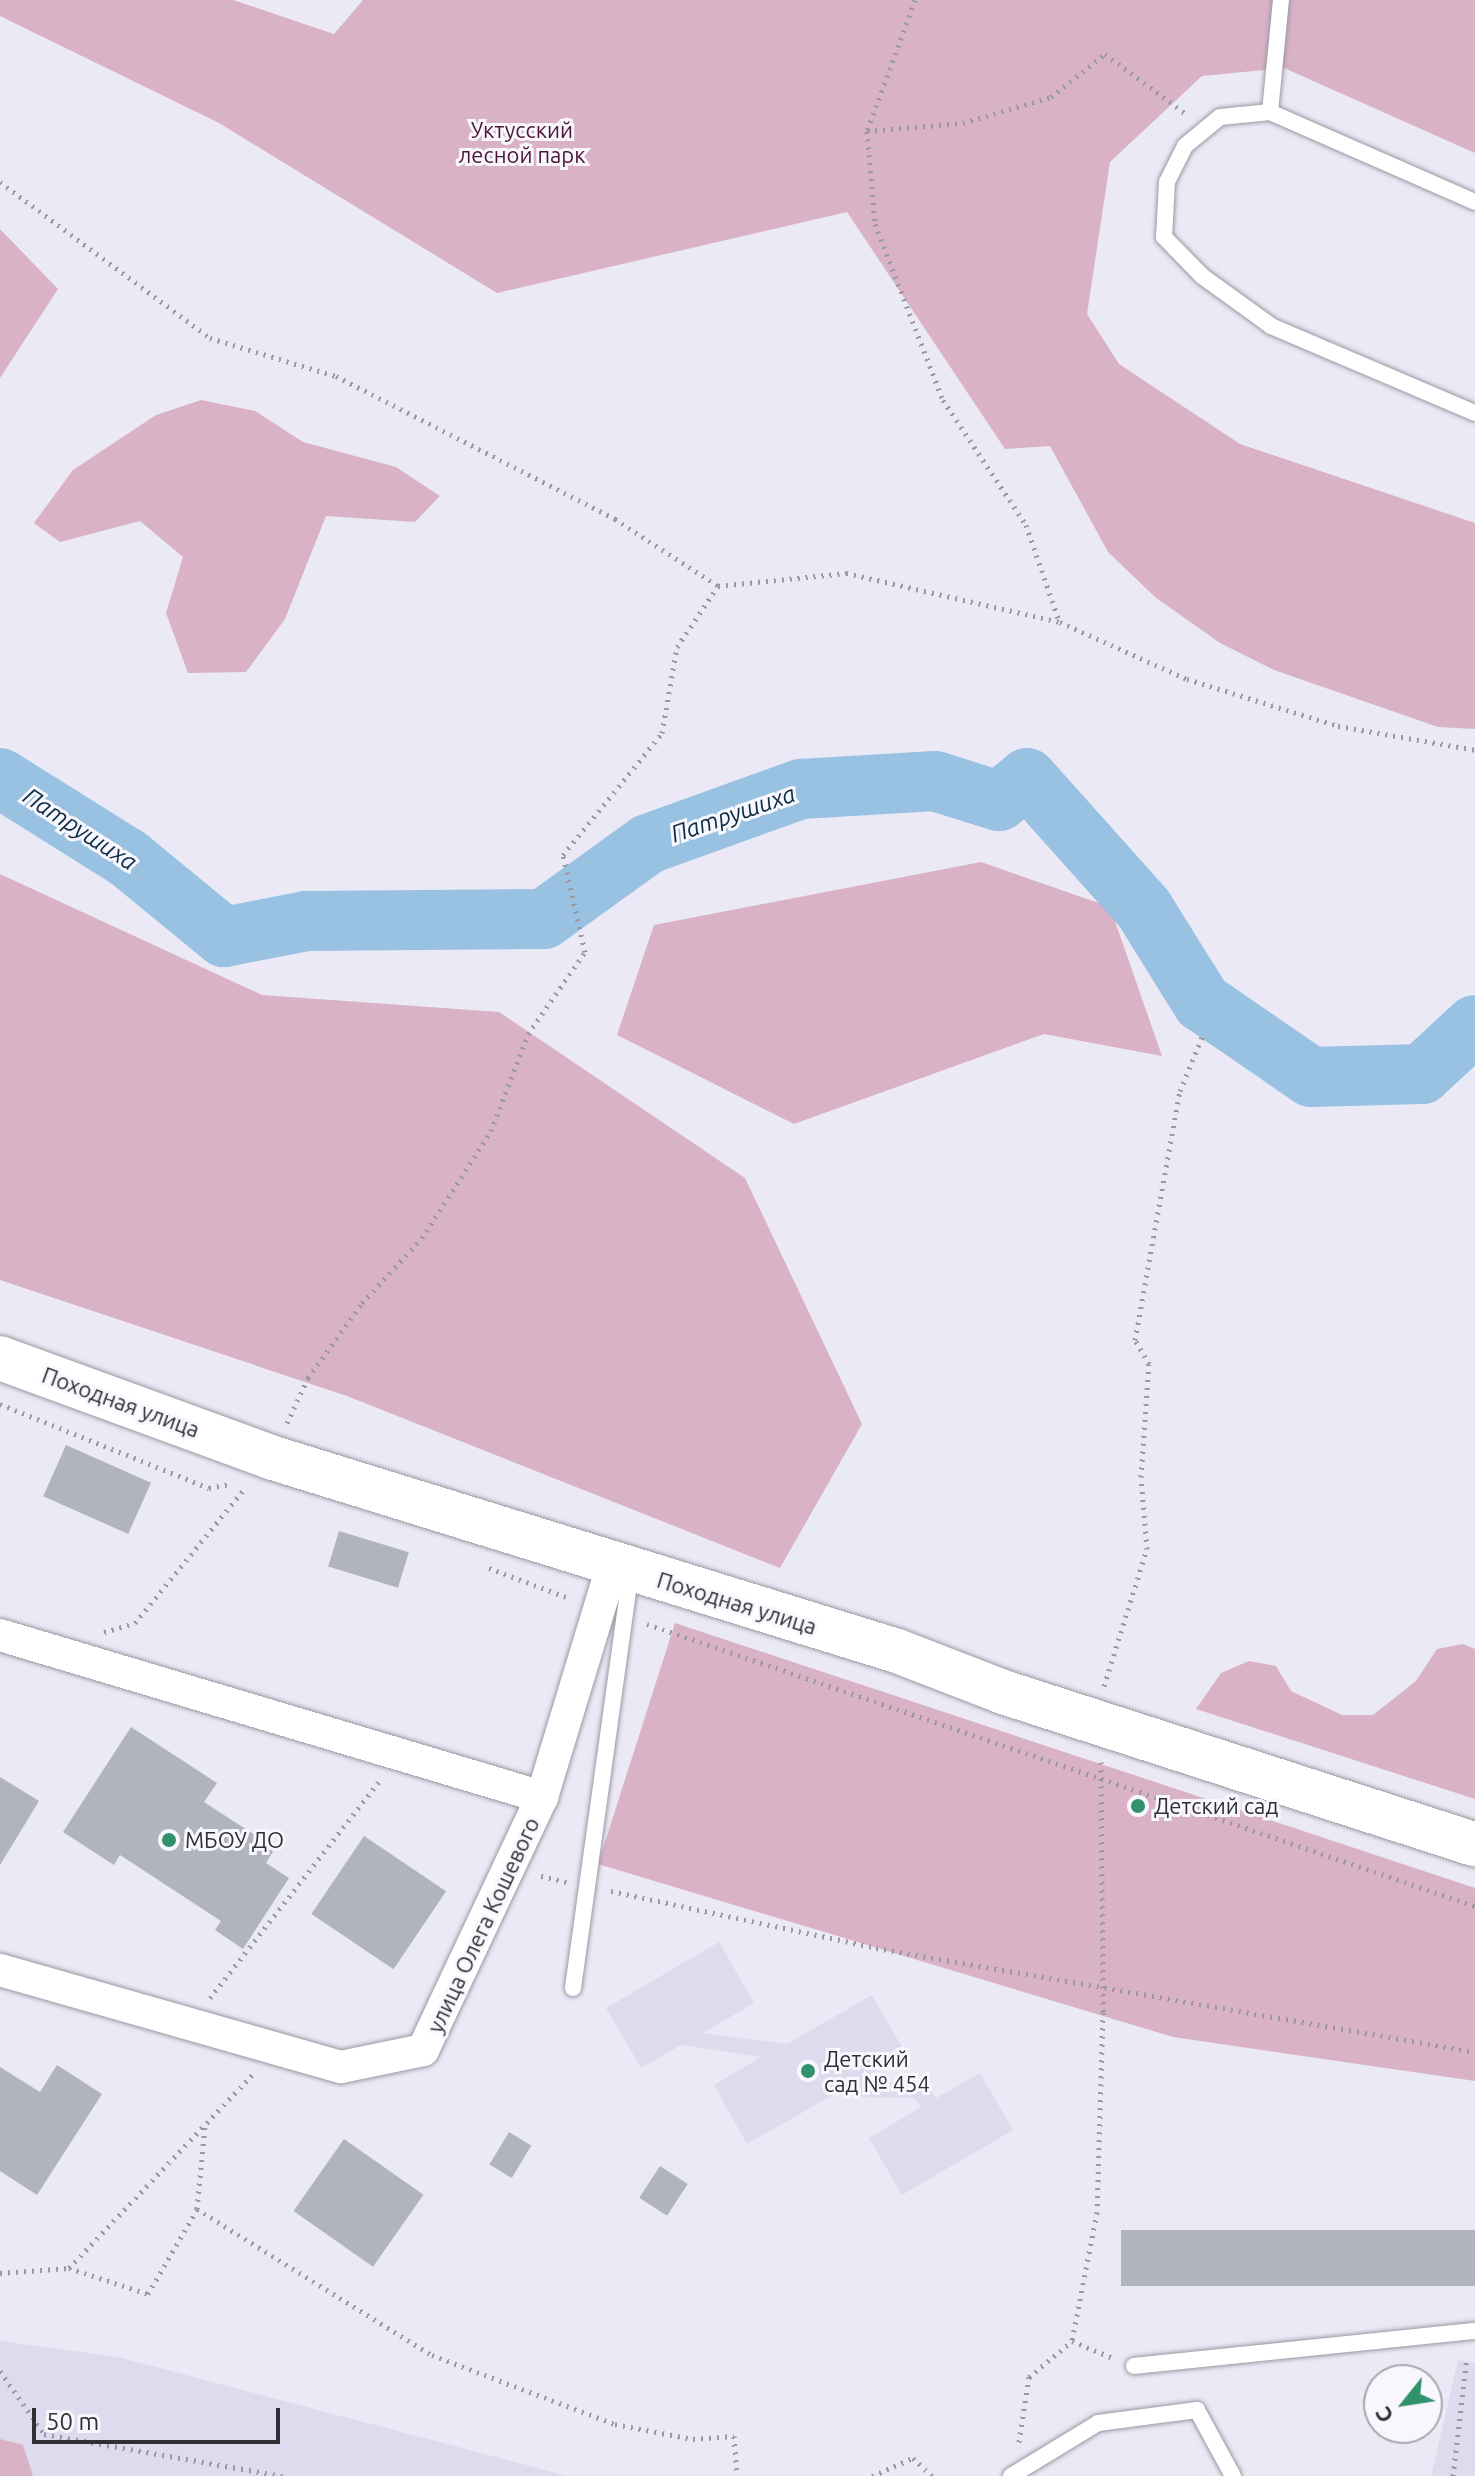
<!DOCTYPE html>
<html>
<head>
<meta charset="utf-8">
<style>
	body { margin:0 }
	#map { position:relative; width:1475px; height:2476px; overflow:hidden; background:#ebe9f5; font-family:Ubuntu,sans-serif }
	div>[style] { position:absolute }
	.built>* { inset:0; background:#dfdbee }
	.green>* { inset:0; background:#d9b2c5 }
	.river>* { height:60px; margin:-30px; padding:0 30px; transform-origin:30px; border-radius:30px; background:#99c2e2 }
	.building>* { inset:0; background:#afb4bf; transform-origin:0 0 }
	.path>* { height:5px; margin-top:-2.5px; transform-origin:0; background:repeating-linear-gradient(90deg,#9a98a0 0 2px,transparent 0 8px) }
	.roads { filter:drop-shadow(0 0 2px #9b98a4) drop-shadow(0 0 2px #9b98a4) }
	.lane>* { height:16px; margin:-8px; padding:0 8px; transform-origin:8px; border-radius:8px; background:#fff }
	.street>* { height:32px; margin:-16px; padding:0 16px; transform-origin:16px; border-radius:16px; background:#fff }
	.secondary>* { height:44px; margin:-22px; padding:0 22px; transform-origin:22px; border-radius:22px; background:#fff }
	.dots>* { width:22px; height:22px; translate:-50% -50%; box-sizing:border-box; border:4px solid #f8f7fe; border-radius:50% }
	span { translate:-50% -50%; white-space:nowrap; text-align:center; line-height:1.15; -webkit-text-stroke:6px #f8f7fe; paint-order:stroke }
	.park-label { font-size:22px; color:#4d1537 }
	.street-label { font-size:22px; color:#302f33 }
	.poi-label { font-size:22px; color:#302f33 }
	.left { translate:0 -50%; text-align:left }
	.water-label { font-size:24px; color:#0c2d44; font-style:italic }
	.north { position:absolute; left:1363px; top:2364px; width:80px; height:80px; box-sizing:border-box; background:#f8f7fe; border:2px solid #a8a7ad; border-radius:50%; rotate:240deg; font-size:22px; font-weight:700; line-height:32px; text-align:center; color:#302f33 }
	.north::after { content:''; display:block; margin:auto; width:28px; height:36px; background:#30916b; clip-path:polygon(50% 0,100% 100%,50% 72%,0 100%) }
	.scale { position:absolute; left:32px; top:2408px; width:248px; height:36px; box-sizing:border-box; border:4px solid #302f33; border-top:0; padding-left:10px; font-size:24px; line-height:28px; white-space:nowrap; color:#302f33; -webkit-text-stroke:6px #f8f7fe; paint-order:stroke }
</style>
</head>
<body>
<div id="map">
	<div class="built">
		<div style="clip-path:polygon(719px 1942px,754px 2003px,703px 2033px,787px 2044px,872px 1995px,906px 2054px,867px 2076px,871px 2083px,924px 2083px,936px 2098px,980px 2073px,1013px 2130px,902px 2195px,869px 2138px,921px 2107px,914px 2098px,853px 2097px,847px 2087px,747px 2144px,714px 2085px,761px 2057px,681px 2045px,641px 2068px,606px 2008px)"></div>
		<div style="clip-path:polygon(0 2341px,118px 2357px,568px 2476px,0 2476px)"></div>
		<div style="clip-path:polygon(1458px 2360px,1475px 2363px,1475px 2476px,1431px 2476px)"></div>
	</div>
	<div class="green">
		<div style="clip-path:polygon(0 0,233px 0,334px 34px,363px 0,1475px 0,1475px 153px,1284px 68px,1202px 76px,1110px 162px,1087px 314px,1119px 364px,1240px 444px,1475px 523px,1475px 729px,1438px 727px,1274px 670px,1220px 643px,1155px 597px,1108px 552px,1050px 446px,1005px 449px,847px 212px,497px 293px,219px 123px,0 16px)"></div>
		<div style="clip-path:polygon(0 229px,58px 289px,0 378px)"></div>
		<div style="clip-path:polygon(201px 400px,255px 411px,303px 442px,396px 467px,440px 496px,415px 522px,326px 516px,285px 619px,246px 672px,188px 673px,166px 613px,183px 557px,140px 521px,60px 542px,34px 523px,73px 470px,156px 415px)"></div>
		<div style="clip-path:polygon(981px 862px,1110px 907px,1162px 1056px,1044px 1034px,794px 1124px,617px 1035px,654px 925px)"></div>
		<div style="clip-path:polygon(0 874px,262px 995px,499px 1012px,745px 1178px,862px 1424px,780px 1568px,347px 1396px,0 1280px)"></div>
		<div style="clip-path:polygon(675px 1623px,1475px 1888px,1475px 2081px,1173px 2037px,598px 1864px)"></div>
		<div style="clip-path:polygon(1463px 1644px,1475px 1649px,1475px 1799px,1196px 1709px,1221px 1673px,1249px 1661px,1276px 1666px,1291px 1691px,1342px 1715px,1373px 1715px,1416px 1681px,1437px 1649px)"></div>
		<div style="clip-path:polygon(0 2439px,23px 2445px,33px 2476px,0 2476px)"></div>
	</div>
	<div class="river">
		<div style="left:0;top:778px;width:152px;rotate:32.1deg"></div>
		<div style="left:129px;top:859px;width:123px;rotate:39.4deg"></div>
		<div style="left:224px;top:937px;width:84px;rotate:-11deg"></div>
		<div style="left:306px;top:921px;width:238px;rotate:-0.5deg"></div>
		<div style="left:544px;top:919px;width:128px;rotate:-35.8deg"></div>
		<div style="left:648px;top:844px;width:163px;rotate:-19.8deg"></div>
		<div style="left:801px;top:789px;width:134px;rotate:-3.4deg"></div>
		<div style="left:935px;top:781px;width:67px;rotate:17.4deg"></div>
		<div style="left:999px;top:801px;width:36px;rotate:-39deg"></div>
		<div style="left:1027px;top:778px;width:176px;rotate:48.2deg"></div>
		<div style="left:1144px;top:909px;width:110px;rotate:58.1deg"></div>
		<div style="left:1202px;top:1002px;width:132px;rotate:34.5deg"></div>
		<div style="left:1311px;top:1077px;width:111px;rotate:-1.5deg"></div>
		<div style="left:1422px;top:1074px;width:72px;rotate:-42.8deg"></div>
	</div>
	<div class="building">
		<div style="left:66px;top:1445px;width:93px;height:56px;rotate:24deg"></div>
		<div style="left:339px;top:1531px;width:73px;height:37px;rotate:17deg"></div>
		<div style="clip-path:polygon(131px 1727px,217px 1783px,204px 1802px,275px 1848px,266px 1863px,289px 1878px,243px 1949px,215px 1930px,221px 1921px,120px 1855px,114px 1865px,63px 1832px)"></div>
		<div style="clip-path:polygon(0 1777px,39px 1801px,0 1865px)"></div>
		<div style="left:364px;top:1836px;width:99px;height:94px;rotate:34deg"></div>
		<div style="clip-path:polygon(57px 2065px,102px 2094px,37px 2195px,0 2171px,0 2067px,40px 2092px)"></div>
		<div style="left:509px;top:2132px;width:26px;height:38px;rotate:31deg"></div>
		<div style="left:344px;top:2139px;width:97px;height:88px;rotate:35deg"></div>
		<div style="left:660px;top:2166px;width:33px;height:38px;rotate:33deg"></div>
		<div style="left:1475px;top:2230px;width:56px;height:354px;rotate:90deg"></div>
	</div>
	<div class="path">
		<div style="left:915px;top:0;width:140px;rotate:110.1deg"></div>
		<div style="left:867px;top:131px;width:93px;rotate:85.1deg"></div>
		<div style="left:875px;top:224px;width:189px;rotate:68.9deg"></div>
		<div style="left:943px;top:400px;width:150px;rotate:56.4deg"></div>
		<div style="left:1026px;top:525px;width:102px;rotate:71deg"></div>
		<div style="left:867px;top:131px;width:96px;rotate:-4.8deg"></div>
		<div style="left:963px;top:123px;width:92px;rotate:-16.5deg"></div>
		<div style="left:1051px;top:97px;width:69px;rotate:-38.5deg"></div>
		<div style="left:1105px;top:54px;width:101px;rotate:36.5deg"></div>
		<div style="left:0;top:182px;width:262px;rotate:36.6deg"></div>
		<div style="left:210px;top:338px;width:132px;rotate:16.8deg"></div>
		<div style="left:336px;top:376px;width:314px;rotate:27.1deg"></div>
		<div style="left:615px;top:519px;width:123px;rotate:33deg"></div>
		<div style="left:718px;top:586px;width:129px;rotate:-5.8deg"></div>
		<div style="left:846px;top:573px;width:220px;rotate:12.9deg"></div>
		<div style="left:1060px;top:622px;width:139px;rotate:24.2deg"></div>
		<div style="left:1187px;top:679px;width:158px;rotate:17.3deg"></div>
		<div style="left:1338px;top:726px;width:139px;rotate:9.9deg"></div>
		<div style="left:0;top:1404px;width:225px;rotate:21.9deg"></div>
		<div style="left:209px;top:1488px;width:21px;rotate:-11deg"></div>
		<div style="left:287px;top:1423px;width:50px;rotate:-65deg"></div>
		<div style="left:308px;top:1378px;width:92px;rotate:-54.2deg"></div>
		<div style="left:362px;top:1303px;width:88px;rotate:-47.3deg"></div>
		<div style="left:422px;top:1238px;width:127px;rotate:-57.2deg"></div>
		<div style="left:491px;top:1131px;width:104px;rotate:-69.1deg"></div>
		<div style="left:528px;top:1034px;width:100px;rotate:-55.2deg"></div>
		<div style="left:585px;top:952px;width:99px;rotate:-102.8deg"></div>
		<div style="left:563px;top:855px;width:157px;rotate:-50.9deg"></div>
		<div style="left:662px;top:733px;width:87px;rotate:-80.1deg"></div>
		<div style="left:677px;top:647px;width:73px;rotate:-56.1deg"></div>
		<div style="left:489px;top:1568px;width:85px;rotate:20.6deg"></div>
		<div style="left:647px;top:1624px;width:875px;rotate:18.81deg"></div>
		<div style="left:104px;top:1632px;width:32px;rotate:-16deg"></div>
		<div style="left:135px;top:1623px;width:174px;rotate:-50.8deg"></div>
		<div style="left:1104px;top:1686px;width:144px;rotate:-72.6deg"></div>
		<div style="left:1147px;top:1549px;width:72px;rotate:-94.8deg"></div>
		<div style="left:1141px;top:1477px;width:113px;rotate:-86deg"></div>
		<div style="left:1149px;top:1364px;width:28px;rotate:-120deg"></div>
		<div style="left:1135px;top:1340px;width:253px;rotate:-79.8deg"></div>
		<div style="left:1180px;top:1091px;width:58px;rotate:-67.8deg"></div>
		<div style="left:1101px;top:1762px;width:250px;rotate:89.5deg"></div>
		<div style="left:1103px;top:2012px;width:200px;rotate:91.7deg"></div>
		<div style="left:1097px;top:2212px;width:131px;rotate:101deg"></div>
		<div style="left:1072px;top:2341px;width:44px;rotate:22.5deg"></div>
		<div style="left:541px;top:1876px;width:26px;rotate:13deg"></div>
		<div style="left:611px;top:1891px;width:271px;rotate:12.1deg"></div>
		<div style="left:876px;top:1948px;width:608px;rotate:9.85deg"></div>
		<div style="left:210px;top:1998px;width:274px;rotate:-52deg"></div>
		<div style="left:197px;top:2209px;width:83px;rotate:-84.5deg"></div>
		<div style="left:69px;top:2268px;width:83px;rotate:18.2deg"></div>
		<div style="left:148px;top:2294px;width:98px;rotate:-60deg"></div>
		<div style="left:197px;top:2209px;width:277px;rotate:31.9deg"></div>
		<div style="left:432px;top:2355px;width:196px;rotate:20.7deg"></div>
		<div style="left:615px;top:2424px;width:79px;rotate:10.9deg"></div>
		<div style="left:693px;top:2439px;width:41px;rotate:-4.2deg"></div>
		<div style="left:734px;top:2436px;width:40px;rotate:85.7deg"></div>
		<div style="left:0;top:2273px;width:69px;rotate:-4.1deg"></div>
		<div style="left:69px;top:2268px;width:266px;rotate:-46.5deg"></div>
		<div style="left:0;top:2371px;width:77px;rotate:55.1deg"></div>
		<div style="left:44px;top:2434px;width:242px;rotate:10deg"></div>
		<div style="left:1019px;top:2442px;width:66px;rotate:-81.3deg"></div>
		<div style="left:1029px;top:2377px;width:56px;rotate:-39.9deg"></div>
		<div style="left:872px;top:2476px;width:45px;rotate:-23.7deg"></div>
		<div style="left:913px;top:2458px;width:26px;rotate:43deg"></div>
		<div style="left:1453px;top:2476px;width:120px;rotate:-83.3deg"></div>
	</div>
	<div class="roads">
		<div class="lane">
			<div style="left:1270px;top:112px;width:113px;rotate:-84.4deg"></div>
			<div style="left:1475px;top:202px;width:224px;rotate:-156.3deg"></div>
			<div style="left:1270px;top:112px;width:50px;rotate:174.3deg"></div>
			<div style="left:1220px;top:117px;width:45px;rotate:140.4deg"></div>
			<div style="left:1185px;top:146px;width:40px;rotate:116.6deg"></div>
			<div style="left:1167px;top:182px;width:55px;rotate:93.1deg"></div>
			<div style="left:1164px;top:237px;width:54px;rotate:45.7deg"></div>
			<div style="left:1202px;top:276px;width:85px;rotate:35.9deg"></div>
			<div style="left:1271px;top:326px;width:222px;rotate:23.1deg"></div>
			<div style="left:573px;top:1988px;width:420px;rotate:-82.1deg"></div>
			<div style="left:1134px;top:2366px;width:343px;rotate:-5.9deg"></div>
			<div style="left:1011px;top:2476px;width:102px;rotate:-31.3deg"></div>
			<div style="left:1098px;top:2423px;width:100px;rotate:-7.5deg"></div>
			<div style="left:1197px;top:2410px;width:75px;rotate:61.4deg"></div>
		</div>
		<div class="street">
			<div style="left:0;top:1635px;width:566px;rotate:16.64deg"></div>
			<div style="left:0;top:1970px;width:355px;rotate:15.9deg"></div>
			<div style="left:341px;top:2067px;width:84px;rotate:-11.7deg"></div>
			<div style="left:423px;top:2050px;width:280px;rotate:-64.8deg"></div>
			<div style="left:542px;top:1797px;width:244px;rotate:-73.1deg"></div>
		</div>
		<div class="secondary">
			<div style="left:0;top:1358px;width:288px;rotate:20.1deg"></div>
			<div style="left:270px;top:1457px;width:656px;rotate:17.19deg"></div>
			<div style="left:897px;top:1651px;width:114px;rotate:21.1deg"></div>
			<div style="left:1003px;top:1692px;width:496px;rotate:17.9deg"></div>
		</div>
	</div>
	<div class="dots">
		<div style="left:1138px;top:1806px;background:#30916b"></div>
		<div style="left:169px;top:1840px;background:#30916b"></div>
		<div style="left:808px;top:2071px;background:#30916b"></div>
	</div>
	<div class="park-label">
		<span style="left:522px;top:142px">Уктусский<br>лесной парк</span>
	</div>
	<div class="street-label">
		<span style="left:121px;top:1402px;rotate:20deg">Походная улица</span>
		<span style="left:737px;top:1603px;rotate:17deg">Походная улица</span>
		<span style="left:483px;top:1925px;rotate:-65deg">улица Олега Кошевого</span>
	</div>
	<div class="poi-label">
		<span class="left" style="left:1154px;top:1806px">Детский сад</span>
		<span class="left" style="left:185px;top:1840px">МБОУ ДО</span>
		<span class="left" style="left:824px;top:2071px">Детский<br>сад № 454</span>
	</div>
	<div class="water-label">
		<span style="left:733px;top:814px;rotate:-19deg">Патрушиха</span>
		<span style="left:80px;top:829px;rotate:33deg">Патрушиха</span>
	</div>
	<div class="north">С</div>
	<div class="scale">50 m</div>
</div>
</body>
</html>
